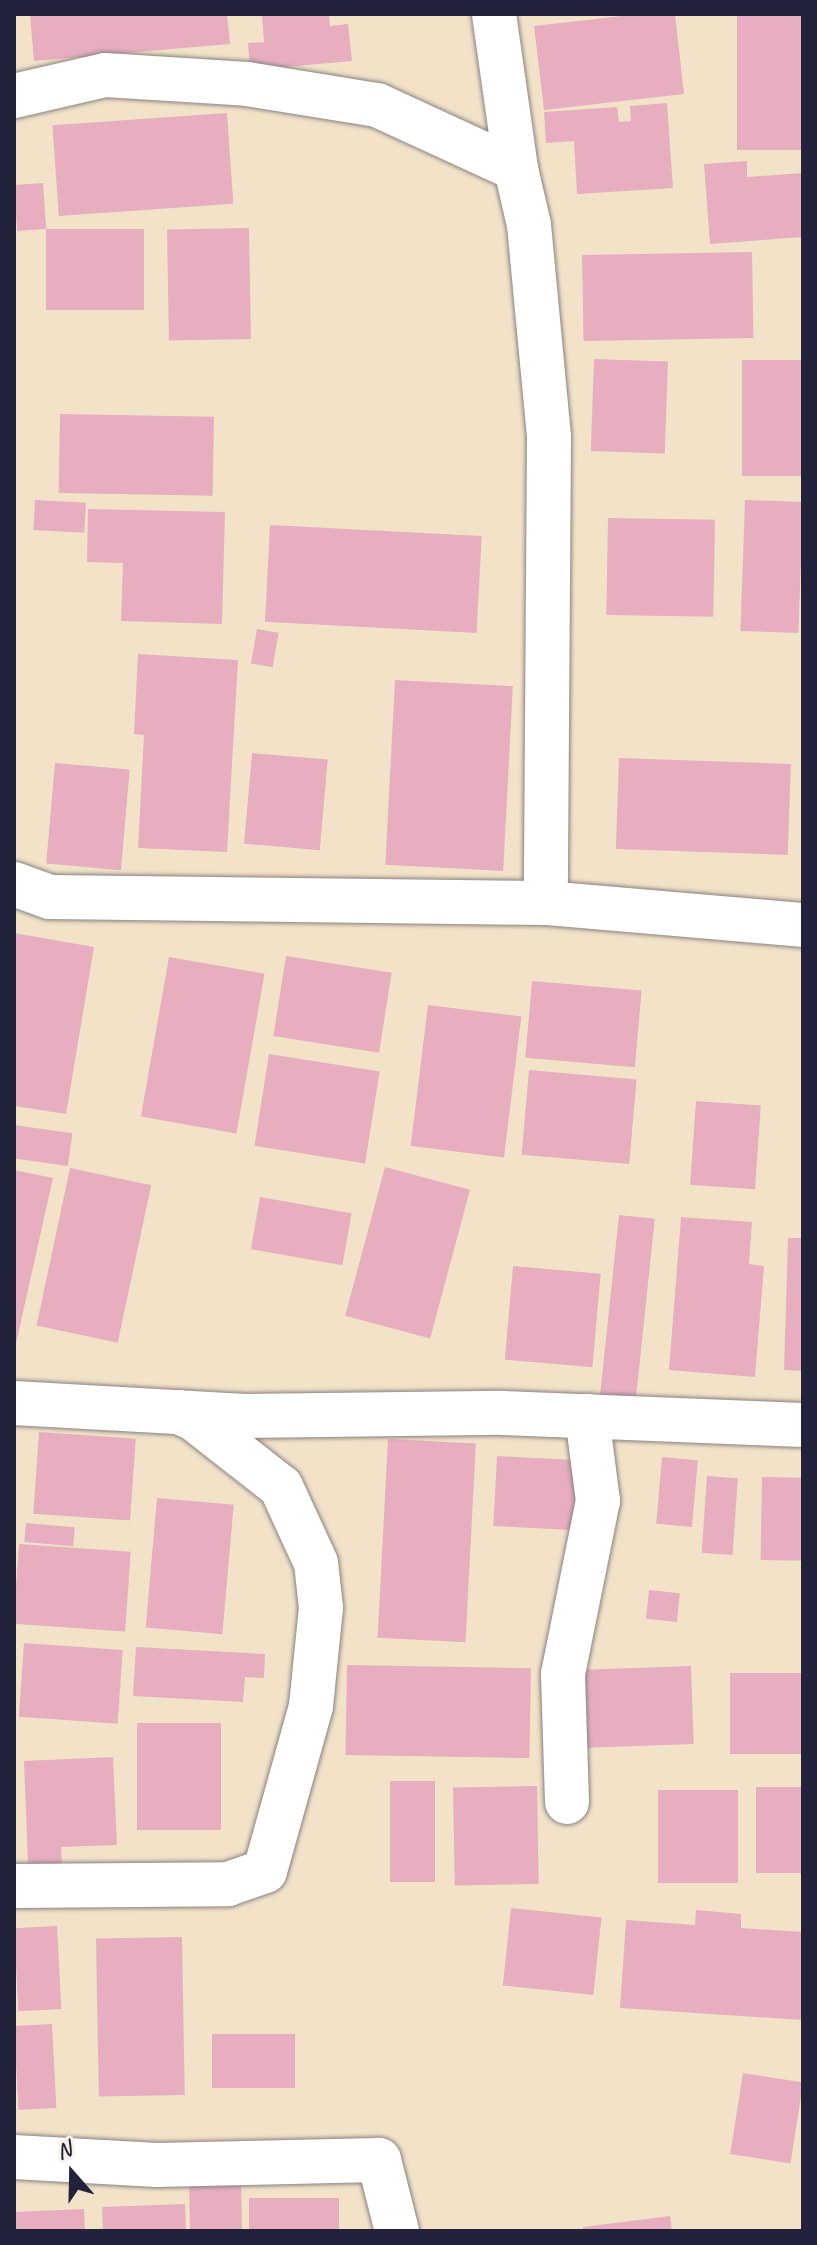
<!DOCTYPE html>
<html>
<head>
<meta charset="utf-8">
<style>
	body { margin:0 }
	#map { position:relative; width:817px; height:2245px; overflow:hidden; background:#f2e3c8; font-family:Caveat,sans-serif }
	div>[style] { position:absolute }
	.building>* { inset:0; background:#e7aec0; transform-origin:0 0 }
	.roads { filter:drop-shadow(0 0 2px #8a8282) drop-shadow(0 0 2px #8a8282) }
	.street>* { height:44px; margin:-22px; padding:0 22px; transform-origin:22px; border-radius:22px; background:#fff }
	span { translate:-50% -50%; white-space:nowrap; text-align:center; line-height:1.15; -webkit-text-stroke:6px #f7f3e8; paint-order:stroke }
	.frame { position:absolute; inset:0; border:16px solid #22223b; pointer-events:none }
	.north { position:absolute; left:32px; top:2133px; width:80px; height:80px; -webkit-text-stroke:6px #f7f3e8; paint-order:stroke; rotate:340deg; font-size:22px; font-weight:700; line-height:32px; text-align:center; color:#22223b }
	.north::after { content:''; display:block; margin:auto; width:28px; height:36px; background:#22223b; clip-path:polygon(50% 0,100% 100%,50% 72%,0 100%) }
</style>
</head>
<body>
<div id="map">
	<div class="building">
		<div style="clip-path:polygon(30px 14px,227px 14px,230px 44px,34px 61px)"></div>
		<div style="clip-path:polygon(262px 14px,329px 14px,330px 26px,348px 24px,352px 61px,250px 70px,248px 43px,264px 42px)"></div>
		<div style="clip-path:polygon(640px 14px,675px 14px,684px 94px,544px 110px,534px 26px)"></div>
		<div style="left:737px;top:14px;width:66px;height:136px"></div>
		<div style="clip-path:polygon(667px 103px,673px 188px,577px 194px,574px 141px,546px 143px,544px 112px,617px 107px,619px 122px,631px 121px,630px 106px)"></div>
		<div style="left:227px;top:113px;width:91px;height:175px;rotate:86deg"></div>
		<div style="clip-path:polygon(747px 161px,747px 177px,803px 173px,803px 237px,710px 244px,704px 164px)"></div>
		<div style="left:43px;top:183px;width:46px;height:29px;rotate:86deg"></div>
		<div style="left:249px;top:228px;width:111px;height:82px;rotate:89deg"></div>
		<div style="left:46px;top:229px;width:98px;height:81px"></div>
		<div style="left:752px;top:252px;width:86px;height:170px;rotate:89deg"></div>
		<div style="left:594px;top:359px;width:74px;height:92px;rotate:2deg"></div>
		<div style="left:742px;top:360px;width:61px;height:116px"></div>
		<div style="left:60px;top:414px;width:154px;height:79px;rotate:1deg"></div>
		<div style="left:35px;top:500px;width:51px;height:30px;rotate:3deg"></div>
		<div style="left:745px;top:500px;width:58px;height:131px;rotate:2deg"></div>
		<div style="clip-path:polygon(88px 509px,225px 512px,222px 624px,121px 621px,123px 563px,87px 562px)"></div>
		<div style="left:608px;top:518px;width:107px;height:97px;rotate:1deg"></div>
		<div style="left:270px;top:525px;width:212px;height:97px;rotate:3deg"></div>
		<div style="left:257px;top:629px;width:22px;height:35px;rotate:10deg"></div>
		<div style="clip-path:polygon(138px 654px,238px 660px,227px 852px,138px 848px,144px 735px,134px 734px)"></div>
		<div style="left:395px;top:680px;width:118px;height:185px;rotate:3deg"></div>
		<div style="left:252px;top:753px;width:76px;height:91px;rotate:5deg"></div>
		<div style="left:619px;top:758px;width:172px;height:91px;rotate:2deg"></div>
		<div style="left:55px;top:763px;width:75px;height:101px;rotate:5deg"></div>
		<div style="clip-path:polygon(14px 933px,94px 947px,66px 1114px,14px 1106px)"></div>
		<div style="left:286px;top:956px;width:107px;height:81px;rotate:9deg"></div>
		<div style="left:169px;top:957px;width:97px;height:162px;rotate:10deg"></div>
		<div style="left:532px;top:981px;width:110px;height:77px;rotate:5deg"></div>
		<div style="left:428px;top:1005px;width:94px;height:142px;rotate:7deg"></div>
		<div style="left:269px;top:1054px;width:112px;height:93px;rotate:9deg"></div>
		<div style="left:529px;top:1070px;width:108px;height:85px;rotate:5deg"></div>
		<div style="left:696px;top:1101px;width:65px;height:84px;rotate:4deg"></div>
		<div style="left:14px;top:1125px;width:59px;height:33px;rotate:8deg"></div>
		<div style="left:385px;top:1167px;width:88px;height:154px;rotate:15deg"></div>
		<div style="left:70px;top:1168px;width:83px;height:161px;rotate:12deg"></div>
		<div style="clip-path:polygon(14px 1170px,53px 1178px,15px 1348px,14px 1348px)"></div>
		<div style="left:260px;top:1197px;width:93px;height:53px;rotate:10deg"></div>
		<div style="left:619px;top:1215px;width:36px;height:180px;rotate:6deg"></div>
		<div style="clip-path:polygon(681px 1217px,752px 1222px,749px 1264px,764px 1266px,755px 1377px,669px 1370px)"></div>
		<div style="clip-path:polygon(788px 1238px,803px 1238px,803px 1371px,784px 1370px)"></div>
		<div style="left:513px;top:1266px;width:88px;height:94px;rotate:5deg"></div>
		<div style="left:39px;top:1432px;width:97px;height:82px;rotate:4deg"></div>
		<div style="left:388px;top:1439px;width:88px;height:199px;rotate:3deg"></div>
		<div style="left:497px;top:1456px;width:82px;height:70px;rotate:3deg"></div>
		<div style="left:662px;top:1457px;width:36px;height:67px;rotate:5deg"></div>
		<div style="left:707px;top:1476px;width:31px;height:77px;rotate:4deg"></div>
		<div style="left:762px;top:1477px;width:41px;height:83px;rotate:1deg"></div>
		<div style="left:157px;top:1498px;width:77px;height:130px;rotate:5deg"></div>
		<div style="left:26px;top:1523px;width:49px;height:19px;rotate:5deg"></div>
		<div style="left:19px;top:1544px;width:112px;height:80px;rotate:4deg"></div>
		<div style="left:649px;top:1590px;width:31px;height:29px;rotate:6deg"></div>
		<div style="left:24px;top:1643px;width:99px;height:74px;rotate:4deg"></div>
		<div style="clip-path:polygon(136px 1647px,265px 1654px,264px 1678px,245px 1677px,243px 1702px,133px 1696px)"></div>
		<div style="left:347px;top:1665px;width:184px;height:90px;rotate:1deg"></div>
		<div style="left:691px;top:1666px;width:78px;height:108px;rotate:88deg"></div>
		<div style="left:803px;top:1673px;width:81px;height:73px;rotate:90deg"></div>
		<div style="left:137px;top:1723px;width:84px;height:107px"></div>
		<div style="clip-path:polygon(113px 1757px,117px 1845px,61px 1847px,62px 1865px,28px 1866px,24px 1761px)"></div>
		<div style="left:390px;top:1781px;width:45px;height:101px"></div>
		<div style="left:537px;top:1786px;width:98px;height:84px;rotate:89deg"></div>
		<div style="left:756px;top:1787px;width:47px;height:86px"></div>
		<div style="left:658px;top:1790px;width:80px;height:93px"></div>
		<div style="left:511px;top:1908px;width:91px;height:78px;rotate:6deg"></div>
		<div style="clip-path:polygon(696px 1910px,741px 1914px,741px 1928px,803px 1932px,803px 2020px,620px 2008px,626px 1920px,695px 1925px)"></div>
		<div style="left:57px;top:1926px;width:83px;height:43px;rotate:87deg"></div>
		<div style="left:182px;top:1937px;width:158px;height:86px;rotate:89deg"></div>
		<div style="left:52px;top:2024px;width:84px;height:38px;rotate:87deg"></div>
		<div style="left:212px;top:2034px;width:83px;height:54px"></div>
		<div style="left:743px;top:2073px;width:61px;height:82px;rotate:9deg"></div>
		<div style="left:241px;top:2173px;width:58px;height:52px;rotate:89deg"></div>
		<div style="left:249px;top:2198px;width:90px;height:33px"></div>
		<div style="left:185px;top:2204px;width:27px;height:83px;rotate:88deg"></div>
		<div style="clip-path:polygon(84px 2209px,85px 2231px,14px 2231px,14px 2212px)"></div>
		<div style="clip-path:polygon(670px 2216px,672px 2231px,583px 2231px,583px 2227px)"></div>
	</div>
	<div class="roads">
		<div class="street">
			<div style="left:494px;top:14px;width:157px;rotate:81.9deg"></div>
			<div style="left:516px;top:169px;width:57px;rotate:76.9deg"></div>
			<div style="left:529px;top:225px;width:213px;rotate:84.6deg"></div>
			<div style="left:549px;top:437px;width:466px;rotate:90.4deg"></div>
			<div style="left:14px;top:96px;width:93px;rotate:-13deg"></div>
			<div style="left:105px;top:75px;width:142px;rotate:3.6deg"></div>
			<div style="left:247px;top:84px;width:132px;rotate:9.2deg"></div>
			<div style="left:377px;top:105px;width:153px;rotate:24.7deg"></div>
			<div style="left:14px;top:884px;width:38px;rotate:20deg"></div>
			<div style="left:50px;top:897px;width:496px;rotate:0.7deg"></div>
			<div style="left:546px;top:903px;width:258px;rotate:4.9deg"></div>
			<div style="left:14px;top:1403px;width:231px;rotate:3.2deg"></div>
			<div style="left:245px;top:1416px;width:258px;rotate:-0.7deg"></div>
			<div style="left:503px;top:1413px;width:300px;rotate:2.3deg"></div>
			<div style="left:567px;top:1802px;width:128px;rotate:-91.8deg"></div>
			<div style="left:563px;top:1674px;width:177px;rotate:-78.6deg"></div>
			<div style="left:598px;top:1501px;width:86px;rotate:-97.4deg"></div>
			<div style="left:14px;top:1886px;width:214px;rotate:-0.5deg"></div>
			<div style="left:228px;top:1884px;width:39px;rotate:-19deg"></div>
			<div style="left:265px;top:1871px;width:171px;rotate:-74.4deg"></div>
			<div style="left:311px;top:1706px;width:99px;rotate:-84.2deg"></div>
			<div style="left:321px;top:1608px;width:45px;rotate:-96.3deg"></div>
			<div style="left:316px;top:1563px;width:84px;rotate:-114.7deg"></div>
			<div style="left:281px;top:1487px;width:112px;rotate:-141.9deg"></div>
			<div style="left:193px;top:1418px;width:16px;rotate:-158deg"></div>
			<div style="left:14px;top:2157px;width:143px;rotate:3.2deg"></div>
			<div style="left:157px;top:2165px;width:222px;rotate:-1.3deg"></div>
			<div style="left:379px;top:2160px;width:73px;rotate:75.8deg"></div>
		</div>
	</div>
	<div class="frame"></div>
	<div class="north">N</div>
</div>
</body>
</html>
